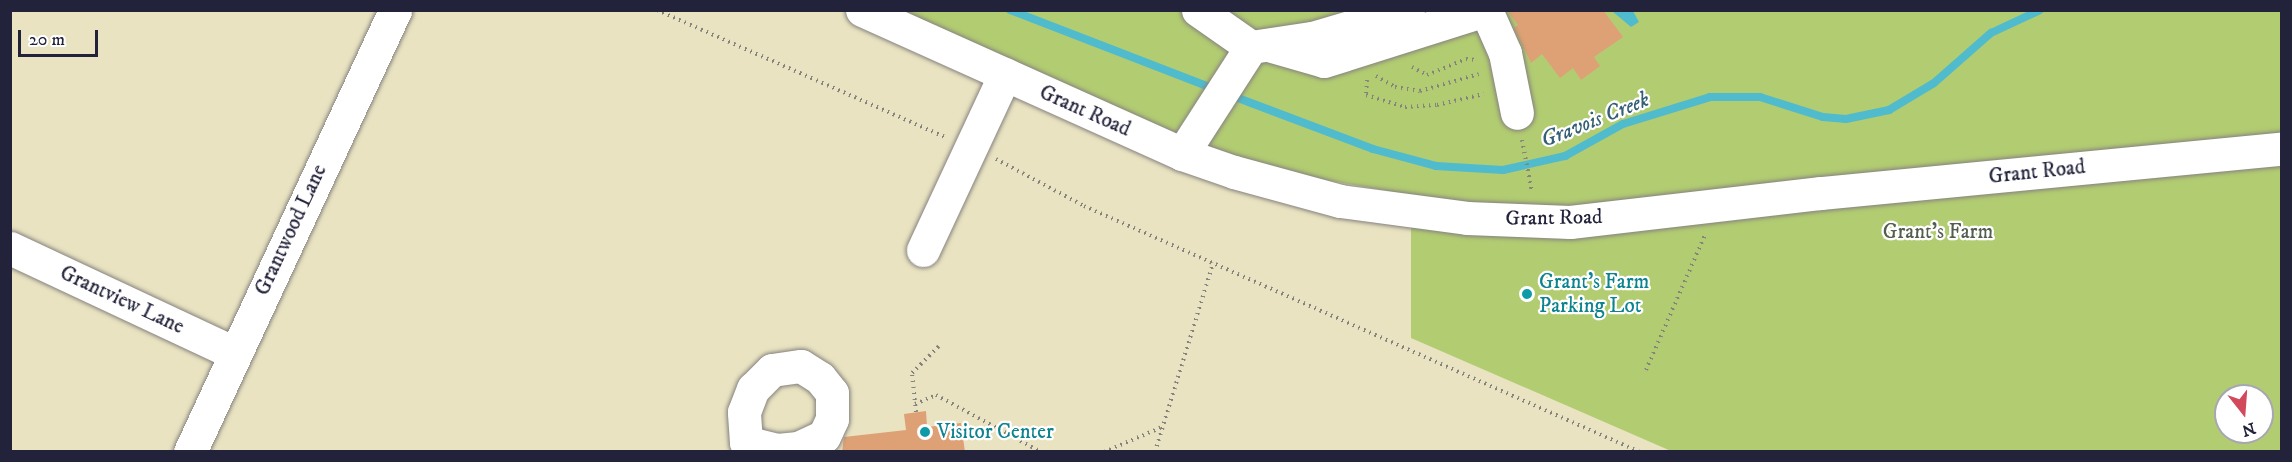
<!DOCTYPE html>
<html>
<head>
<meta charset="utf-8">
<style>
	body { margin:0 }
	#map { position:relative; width:2292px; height:462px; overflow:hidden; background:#e9e3c2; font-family:"IM FELL DW Pica",serif }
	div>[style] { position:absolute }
	.green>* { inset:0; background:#b2cc72 }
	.water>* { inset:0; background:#50bbcd }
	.stream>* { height:8px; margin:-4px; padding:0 4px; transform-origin:4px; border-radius:4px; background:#50bbcd }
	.building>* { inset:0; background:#dea175 }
	.path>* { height:4px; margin-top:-2px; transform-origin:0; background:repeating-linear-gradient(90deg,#86827e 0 1.5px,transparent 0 6px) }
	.roads { filter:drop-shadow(0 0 2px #86827e) drop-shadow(0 0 2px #86827e) }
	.minor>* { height:33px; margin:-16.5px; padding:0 16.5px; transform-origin:16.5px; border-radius:16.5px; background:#fff }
	.dots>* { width:16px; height:16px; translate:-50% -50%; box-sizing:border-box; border:3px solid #fff; border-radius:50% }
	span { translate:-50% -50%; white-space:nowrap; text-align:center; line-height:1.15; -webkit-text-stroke:4.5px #fff; paint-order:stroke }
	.street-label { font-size:21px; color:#22223b }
	.park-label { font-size:21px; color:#545e4e }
	.culture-label { font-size:21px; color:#0d838f }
	.left { translate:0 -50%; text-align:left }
	.water-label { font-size:22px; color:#345f75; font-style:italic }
	.frame { position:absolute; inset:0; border:12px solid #22223b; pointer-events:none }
	.north { position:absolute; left:2214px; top:384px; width:60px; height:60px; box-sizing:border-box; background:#fff; border:2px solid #a7a7b1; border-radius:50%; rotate:163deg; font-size:16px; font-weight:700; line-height:24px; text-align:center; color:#22223b }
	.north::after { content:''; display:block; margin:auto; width:21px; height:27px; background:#d1495b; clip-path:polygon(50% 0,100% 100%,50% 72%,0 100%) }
	.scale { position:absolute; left:18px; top:30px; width:80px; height:27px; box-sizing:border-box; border:3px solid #22223b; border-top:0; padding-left:8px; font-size:18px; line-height:21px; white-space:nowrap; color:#22223b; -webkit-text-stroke:4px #fff; paint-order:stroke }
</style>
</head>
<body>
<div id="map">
	<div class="green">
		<div style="clip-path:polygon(evenodd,892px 11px,2281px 11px,2281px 451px,1671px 451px,1411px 338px,1411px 195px,1286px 173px,1228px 155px,892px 11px,2226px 396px,2262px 396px,2262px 432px,2226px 432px,2226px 396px)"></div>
	</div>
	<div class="water">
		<div style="clip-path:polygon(1612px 11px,1633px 11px,1639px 22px,1631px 27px)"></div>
	</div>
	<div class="stream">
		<div style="left:1010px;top:10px;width:220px;rotate:21.1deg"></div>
		<div style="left:1230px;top:95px;width:153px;rotate:20.7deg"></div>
		<div style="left:1373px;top:149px;width:65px;rotate:15.1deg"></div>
		<div style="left:1436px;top:166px;width:67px;rotate:3.4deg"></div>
		<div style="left:1503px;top:170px;width:64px;rotate:-12.7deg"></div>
		<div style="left:1565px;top:156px;width:66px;rotate:-28.9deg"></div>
		<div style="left:1623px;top:124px;width:91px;rotate:-17.2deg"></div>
		<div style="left:1710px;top:97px;width:50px"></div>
		<div style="left:1760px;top:97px;width:66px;rotate:17.6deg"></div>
		<div style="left:1823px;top:117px;width:23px;rotate:5deg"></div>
		<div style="left:1846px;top:119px;width:44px;rotate:-11.8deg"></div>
		<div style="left:1889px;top:110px;width:52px;rotate:-31deg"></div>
		<div style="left:1934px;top:83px;width:76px;rotate:-41.3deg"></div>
		<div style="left:1991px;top:33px;width:54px;rotate:-25.1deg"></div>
	</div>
	<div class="building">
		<div style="clip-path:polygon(1507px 10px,1603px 10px,1623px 37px,1594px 57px,1600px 66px,1581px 80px,1573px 68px,1560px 78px,1542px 54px,1531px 63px,1514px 28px,1518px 25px)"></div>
		<div style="clip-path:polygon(926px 411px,927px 427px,961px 423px,965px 452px,842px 452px,844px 437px,906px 430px,904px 414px)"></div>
	</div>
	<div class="path">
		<div style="left:657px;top:10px;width:315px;rotate:23.8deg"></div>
		<div style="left:1412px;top:67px;width:17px;rotate:28deg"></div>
		<div style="left:1427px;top:75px;width:42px;rotate:-22.3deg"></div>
		<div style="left:1466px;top:59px;width:10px;rotate:6deg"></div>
		<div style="left:1376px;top:76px;width:22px;rotate:30deg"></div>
		<div style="left:1395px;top:87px;width:25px;rotate:9deg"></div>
		<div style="left:1420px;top:91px;width:61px;rotate:-16.1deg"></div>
		<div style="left:1367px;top:80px;width:15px;rotate:94deg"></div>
		<div style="left:1366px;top:95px;width:41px;rotate:17.1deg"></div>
		<div style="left:1405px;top:107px;width:32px;rotate:-4deg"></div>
		<div style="left:1437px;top:105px;width:48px;rotate:-13.2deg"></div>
		<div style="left:1522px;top:140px;width:53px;rotate:79.1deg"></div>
		<div style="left:996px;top:159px;width:100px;rotate:28.1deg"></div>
		<div style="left:1084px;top:206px;width:608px;rotate:23.87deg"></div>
		<div style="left:1646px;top:370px;width:147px;rotate:-66.4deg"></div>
		<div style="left:915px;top:404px;width:23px;rotate:-23deg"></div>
		<div style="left:936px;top:395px;width:119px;rotate:28.5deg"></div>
		<div style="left:916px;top:412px;width:39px;rotate:-96deg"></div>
		<div style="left:912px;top:373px;width:38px;rotate:-45deg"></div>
		<div style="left:1104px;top:452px;width:63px;rotate:-23.3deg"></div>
		<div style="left:1155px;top:452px;width:198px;rotate:-72.9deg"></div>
	</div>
	<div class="roads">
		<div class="minor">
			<div style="left:862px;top:10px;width:351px;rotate:24.2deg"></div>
			<div style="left:1182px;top:154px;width:55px;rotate:19.1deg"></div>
			<div style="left:1234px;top:172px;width:110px;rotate:15.3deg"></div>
			<div style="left:1340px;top:201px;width:128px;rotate:7.6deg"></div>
			<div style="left:1467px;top:218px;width:103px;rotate:2.2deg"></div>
			<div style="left:1570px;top:222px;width:253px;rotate:-6.6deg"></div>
			<div style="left:1821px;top:193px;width:463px;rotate:-5.5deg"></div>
			<div style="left:1198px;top:10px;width:65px;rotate:34.9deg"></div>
			<div style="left:1251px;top:47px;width:62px;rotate:-8.4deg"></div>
			<div style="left:1312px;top:38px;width:100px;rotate:-16.3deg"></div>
			<div style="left:1268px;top:45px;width:58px;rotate:15.9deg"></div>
			<div style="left:1324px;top:61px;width:170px;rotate:-17.5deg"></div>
			<div style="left:1486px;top:10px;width:47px;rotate:66.2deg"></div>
			<div style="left:1505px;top:53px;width:61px;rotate:78.7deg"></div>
			<div style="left:1182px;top:154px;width:127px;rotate:-57.2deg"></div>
			<div style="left:10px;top:248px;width:247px;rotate:25.1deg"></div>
			<div style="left:923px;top:250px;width:194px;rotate:-65deg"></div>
			<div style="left:801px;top:366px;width:22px;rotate:32deg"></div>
			<div style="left:820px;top:378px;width:19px;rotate:51deg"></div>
			<div style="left:832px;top:393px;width:26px;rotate:90deg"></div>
			<div style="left:832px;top:419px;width:19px;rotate:115deg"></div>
			<div style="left:824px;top:436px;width:29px;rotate:155deg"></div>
			<div style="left:798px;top:448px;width:21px;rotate:175deg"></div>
			<div style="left:777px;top:450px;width:32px;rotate:-166deg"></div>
			<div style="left:746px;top:442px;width:30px;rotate:-94deg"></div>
			<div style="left:744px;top:412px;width:25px;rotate:-69deg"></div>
			<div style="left:753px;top:389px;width:27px;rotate:-45deg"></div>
			<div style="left:772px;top:370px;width:29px;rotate:-8deg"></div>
			<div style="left:190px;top:452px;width:487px;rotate:-65.1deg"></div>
		</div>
	</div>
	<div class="dots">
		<div style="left:1527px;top:294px;background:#0f9aa8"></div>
		<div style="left:925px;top:432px;background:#0f9aa8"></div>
	</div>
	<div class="street-label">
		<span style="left:1085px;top:111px;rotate:24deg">Grant Road</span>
		<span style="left:2037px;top:172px;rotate:-6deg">Grant Road</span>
		<span style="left:1554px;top:218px;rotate:-1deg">Grant Road</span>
		<span style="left:291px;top:230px;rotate:-65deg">Grantwood Lane</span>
		<span style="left:122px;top:300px;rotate:25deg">Grantview Lane</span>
	</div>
	<div class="park-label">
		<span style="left:1938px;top:232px">Grant's Farm</span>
	</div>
	<div class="culture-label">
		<span class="left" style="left:1539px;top:294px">Grant's Farm<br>Parking Lot</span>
		<span class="left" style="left:937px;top:432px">Visitor Center</span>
	</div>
	<div class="water-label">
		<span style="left:1595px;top:120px;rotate:-22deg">Gravois Creek</span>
	</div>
	<div class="frame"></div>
	<div class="north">N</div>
	<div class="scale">20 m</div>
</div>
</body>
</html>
